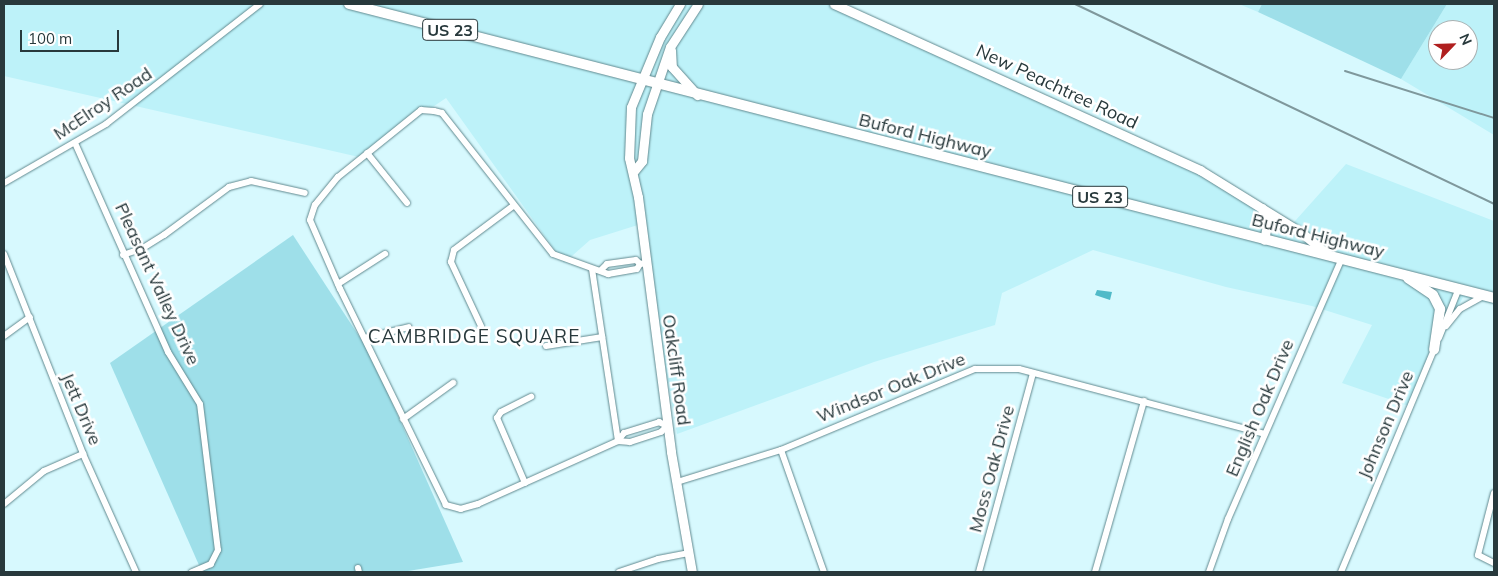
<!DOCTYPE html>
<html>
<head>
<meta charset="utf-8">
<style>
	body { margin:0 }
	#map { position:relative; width:1498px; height:576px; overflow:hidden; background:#d7f9fe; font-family:Mulish,sans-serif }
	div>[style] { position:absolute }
	.built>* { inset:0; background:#bdf2f9 }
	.green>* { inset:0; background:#9edfe9 }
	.water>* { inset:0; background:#50bac8 }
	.roads { filter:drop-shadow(0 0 1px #61898f) drop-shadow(0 0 1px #61898f) }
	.street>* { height:6px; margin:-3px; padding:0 3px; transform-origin:3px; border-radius:3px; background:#fff }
	.secondary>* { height:9px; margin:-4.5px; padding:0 4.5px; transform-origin:4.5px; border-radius:4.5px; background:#fff }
	.primary>* { height:10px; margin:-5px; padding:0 5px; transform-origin:5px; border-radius:5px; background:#fff }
	.rail>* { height:2px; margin:-1px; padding:0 1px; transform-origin:1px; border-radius:1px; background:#7f989c }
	span { translate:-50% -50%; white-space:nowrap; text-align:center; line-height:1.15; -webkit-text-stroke:5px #fff; paint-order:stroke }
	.shield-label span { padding:1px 4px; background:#fff; border:1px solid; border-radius:4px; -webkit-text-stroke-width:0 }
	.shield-label { font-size:16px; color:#28393c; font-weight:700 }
	.street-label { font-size:18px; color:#28393c }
	.neighbourhood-label { font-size:19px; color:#28393c; letter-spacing:1px }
	.frame { position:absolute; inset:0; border:5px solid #28393c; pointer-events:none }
	.north { position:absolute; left:1428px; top:20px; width:50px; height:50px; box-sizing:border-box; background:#fff; border:1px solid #a9b0b1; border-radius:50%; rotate:66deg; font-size:14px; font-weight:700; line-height:20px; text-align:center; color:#28393c }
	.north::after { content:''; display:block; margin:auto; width:18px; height:22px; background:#b01f1f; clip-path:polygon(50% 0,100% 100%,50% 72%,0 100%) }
	.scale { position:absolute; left:20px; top:30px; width:99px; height:22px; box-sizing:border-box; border:2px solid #28393c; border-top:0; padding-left:6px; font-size:15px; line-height:18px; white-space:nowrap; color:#28393c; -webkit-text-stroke:4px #fff; paint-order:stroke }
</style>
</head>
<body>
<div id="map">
	<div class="built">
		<div style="clip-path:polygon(4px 4px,833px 4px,1191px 168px,1260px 207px,1287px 230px,1346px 164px,1494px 221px,1494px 304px,1463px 297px,1409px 406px,1342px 383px,1372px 325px,1312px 306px,1226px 287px,1093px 250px,1002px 293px,995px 325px,874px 362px,677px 434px,641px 224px,590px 240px,564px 263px,446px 98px,359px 157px,4px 76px)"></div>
		<div style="clip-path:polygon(1239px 4px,1262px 4px,1258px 12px)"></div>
		<div style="clip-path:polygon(evenodd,1447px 4px,1494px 4px,1494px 135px,1401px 79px,1447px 4px,1438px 30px,1468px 30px,1468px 60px,1438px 60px,1438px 30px)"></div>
	</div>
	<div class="green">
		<div style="clip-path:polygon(1262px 4px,1447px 4px,1401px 79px,1258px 12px)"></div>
		<div style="clip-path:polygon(293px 235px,370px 353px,463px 562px,402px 572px,202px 572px,110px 363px)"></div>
	</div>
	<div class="water">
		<div style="clip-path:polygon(1097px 290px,1112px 292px,1110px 300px,1095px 295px)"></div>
	</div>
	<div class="roads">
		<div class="street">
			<div style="left:75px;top:143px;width:229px;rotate:66deg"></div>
			<div style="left:168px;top:352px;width:61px;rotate:58.4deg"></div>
			<div style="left:200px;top:404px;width:147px;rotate:83deg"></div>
			<div style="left:218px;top:550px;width:16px;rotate:117deg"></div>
			<div style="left:211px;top:564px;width:21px;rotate:157deg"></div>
			<div style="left:367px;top:153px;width:64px;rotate:51.3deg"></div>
			<div style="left:4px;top:183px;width:118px;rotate:-30deg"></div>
			<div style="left:106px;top:124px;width:195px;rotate:-37.9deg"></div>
			<div style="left:4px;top:254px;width:215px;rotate:68.4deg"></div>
			<div style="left:83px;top:454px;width:129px;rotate:65.8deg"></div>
			<div style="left:123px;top:255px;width:21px;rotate:-19deg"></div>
			<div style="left:143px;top:248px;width:25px;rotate:-32deg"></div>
			<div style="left:164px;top:235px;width:81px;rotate:-36.4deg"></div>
			<div style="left:229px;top:187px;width:23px;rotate:-15deg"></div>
			<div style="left:251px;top:181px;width:55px;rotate:12.5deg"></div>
			<div style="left:592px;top:269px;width:174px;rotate:81.4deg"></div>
			<div style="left:601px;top:270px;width:8px;rotate:-45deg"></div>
			<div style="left:607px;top:264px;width:29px;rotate:-8deg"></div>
			<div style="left:636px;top:260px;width:6px;rotate:45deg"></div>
			<div style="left:338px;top:284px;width:56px;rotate:-32.6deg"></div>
			<div style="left:481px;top:326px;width:71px;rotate:-115.1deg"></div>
			<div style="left:451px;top:262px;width:12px;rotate:-76deg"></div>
			<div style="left:454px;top:250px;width:74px;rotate:-36.7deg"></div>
			<div style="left:1446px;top:326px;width:22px;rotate:-51deg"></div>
			<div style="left:1460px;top:309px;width:29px;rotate:-29deg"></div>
			<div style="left:4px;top:336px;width:32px;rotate:-36deg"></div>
			<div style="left:365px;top:338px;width:45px;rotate:-14deg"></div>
			<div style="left:1439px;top:338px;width:54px;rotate:-68.2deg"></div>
			<div style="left:546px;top:346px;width:57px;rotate:-9.1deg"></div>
			<div style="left:403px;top:419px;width:62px;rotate:-35.8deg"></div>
			<div style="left:618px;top:441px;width:10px;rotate:-53deg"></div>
			<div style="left:624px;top:433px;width:37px;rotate:-17deg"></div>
			<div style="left:659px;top:422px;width:9px;rotate:27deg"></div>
			<div style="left:667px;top:426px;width:8px;rotate:135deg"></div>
			<div style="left:661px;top:432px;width:33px;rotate:162deg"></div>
			<div style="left:630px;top:442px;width:12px;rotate:-175deg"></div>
			<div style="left:618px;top:441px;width:154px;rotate:155.8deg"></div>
			<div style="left:478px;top:504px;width:18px;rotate:164deg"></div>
			<div style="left:461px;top:509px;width:16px;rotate:-165deg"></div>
			<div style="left:446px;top:505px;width:241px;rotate:-116.1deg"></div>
			<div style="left:340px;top:289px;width:75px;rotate:-113.5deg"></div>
			<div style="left:310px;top:220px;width:16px;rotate:-72deg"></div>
			<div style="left:315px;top:205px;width:36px;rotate:-51deg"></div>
			<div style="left:338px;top:177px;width:107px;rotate:-38.9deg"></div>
			<div style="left:421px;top:110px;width:13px;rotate:4deg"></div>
			<div style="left:434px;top:111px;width:8px;rotate:14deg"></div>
			<div style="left:442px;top:113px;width:179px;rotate:51.8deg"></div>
			<div style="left:553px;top:254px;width:59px;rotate:20deg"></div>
			<div style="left:608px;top:274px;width:29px;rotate:-10deg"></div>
			<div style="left:637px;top:269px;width:6px;rotate:-59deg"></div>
			<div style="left:640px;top:264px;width:6px;rotate:-9deg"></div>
			<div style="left:781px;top:450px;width:129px;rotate:70.6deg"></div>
			<div style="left:677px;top:482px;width:109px;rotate:-17.1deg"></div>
			<div style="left:781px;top:450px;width:210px;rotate:-22.7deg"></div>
			<div style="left:975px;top:369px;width:44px"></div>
			<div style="left:1019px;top:369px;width:254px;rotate:14.8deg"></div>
			<div style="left:525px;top:483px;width:71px;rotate:-113.3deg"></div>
			<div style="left:497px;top:418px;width:7px;rotate:-56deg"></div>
			<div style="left:501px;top:412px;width:34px;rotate:-27deg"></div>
			<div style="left:1494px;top:493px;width:64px;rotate:104.5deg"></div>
			<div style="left:1478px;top:555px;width:18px;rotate:27deg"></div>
			<div style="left:4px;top:504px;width:52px;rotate:-39.5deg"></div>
			<div style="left:44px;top:471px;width:43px;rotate:-23.6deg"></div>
			<div style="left:358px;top:568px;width:4px;rotate:76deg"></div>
			<div style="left:619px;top:572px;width:41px;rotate:-18.4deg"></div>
			<div style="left:658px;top:559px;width:32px;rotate:-11deg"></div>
			<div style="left:979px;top:572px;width:206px;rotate:-74.8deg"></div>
			<div style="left:1095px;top:572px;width:178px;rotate:-74deg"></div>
			<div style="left:1209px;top:572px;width:56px;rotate:-70.3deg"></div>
			<div style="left:1228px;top:519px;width:285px;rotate:-66.4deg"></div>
			<div style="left:1341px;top:572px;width:244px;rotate:-67.3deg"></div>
		</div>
		<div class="secondary">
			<div style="left:680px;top:4px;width:39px;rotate:121deg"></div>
			<div style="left:660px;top:37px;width:76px;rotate:112.5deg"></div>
			<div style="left:631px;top:107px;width:51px;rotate:92.2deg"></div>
			<div style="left:629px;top:158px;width:40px;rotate:77deg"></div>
			<div style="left:638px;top:197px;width:257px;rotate:82.6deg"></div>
			<div style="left:671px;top:452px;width:122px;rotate:80.1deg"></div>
			<div style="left:834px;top:4px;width:402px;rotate:24.4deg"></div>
			<div style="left:1200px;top:170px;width:120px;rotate:31.7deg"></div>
			<div style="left:1302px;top:233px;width:34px;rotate:40deg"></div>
			<div style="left:671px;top:50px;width:17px;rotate:87deg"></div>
			<div style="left:672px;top:67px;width:38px;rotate:48deg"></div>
			<div style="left:634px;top:171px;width:13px;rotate:-51deg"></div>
			<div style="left:642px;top:161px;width:47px;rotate:-83.9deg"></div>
			<div style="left:647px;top:114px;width:71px;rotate:-71.1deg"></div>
			<div style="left:670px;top:47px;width:51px;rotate:-56.9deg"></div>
			<div style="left:1262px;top:208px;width:18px;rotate:74deg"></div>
			<div style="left:1267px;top:225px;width:15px;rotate:101deg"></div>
		</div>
		<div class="primary">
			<div style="left:349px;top:4px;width:1182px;rotate:14.4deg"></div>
			<div style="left:1408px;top:278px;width:30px;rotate:34deg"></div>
			<div style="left:1433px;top:295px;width:16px;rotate:63deg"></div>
			<div style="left:1440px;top:309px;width:41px;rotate:98.3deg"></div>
		</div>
	</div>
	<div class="rail">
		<div style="left:1075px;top:4px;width:464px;rotate:25.5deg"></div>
		<div style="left:1345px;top:71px;width:156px;rotate:17.5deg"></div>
	</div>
	<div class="shield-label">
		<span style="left:450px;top:30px">US 23</span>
		<span style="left:1100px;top:197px">US 23</span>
	</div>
	<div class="street-label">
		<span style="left:1057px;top:87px;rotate:25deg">New Peachtree Road</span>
		<span style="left:103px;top:104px;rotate:-34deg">McElroy Road</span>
		<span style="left:925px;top:136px;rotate:14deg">Buford Highway</span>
		<span style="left:1318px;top:236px;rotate:14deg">Buford Highway</span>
		<span style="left:157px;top:284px;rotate:65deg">Pleasant Valley Drive</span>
		<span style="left:676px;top:370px;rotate:82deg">Oakcliff Road</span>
		<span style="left:891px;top:388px;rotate:-22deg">Windsor Oak Drive</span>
		<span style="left:1260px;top:408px;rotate:-67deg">English Oak Drive</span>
		<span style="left:81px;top:409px;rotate:67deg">Jett Drive</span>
		<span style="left:1386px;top:425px;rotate:-67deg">Johnson Drive</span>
		<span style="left:992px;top:469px;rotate:-75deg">Moss Oak Drive</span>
	</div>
	<div class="neighbourhood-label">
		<span style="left:474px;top:337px">CAMBRIDGE SQUARE</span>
	</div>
	<div class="frame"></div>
	<div class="north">N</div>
	<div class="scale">100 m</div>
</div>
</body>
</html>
